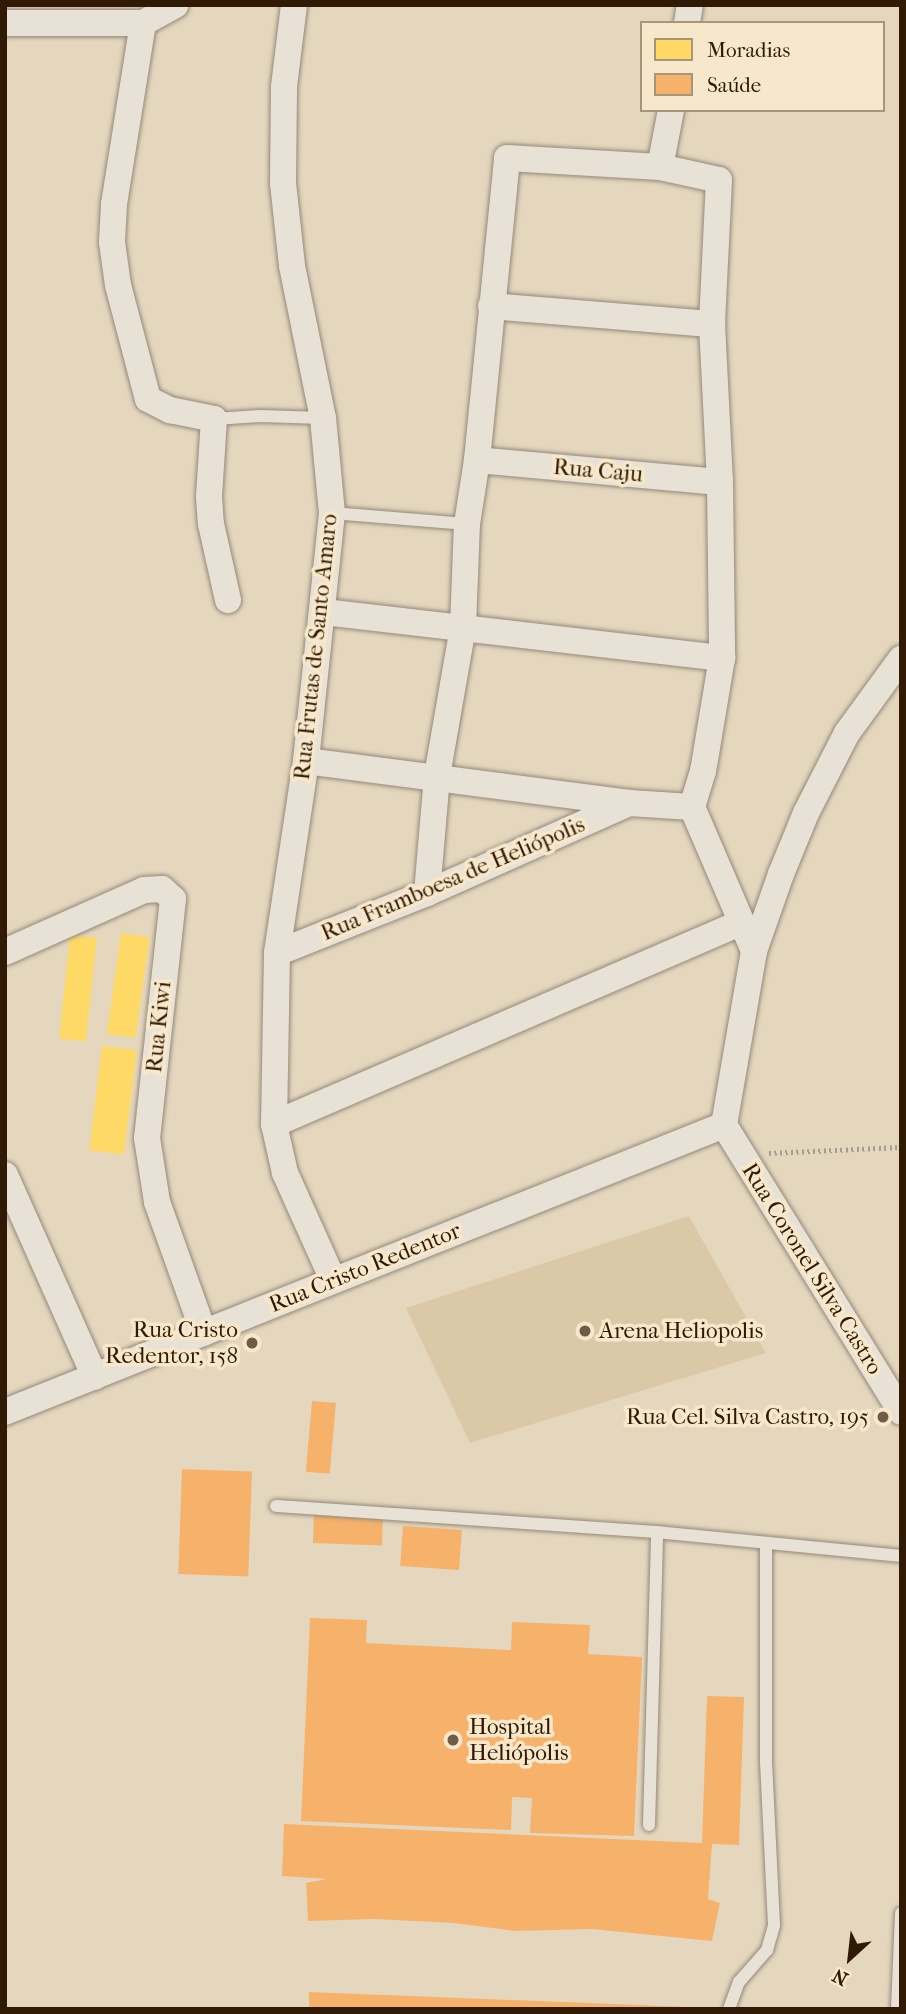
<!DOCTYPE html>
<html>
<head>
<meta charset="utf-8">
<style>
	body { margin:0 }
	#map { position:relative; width:906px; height:2014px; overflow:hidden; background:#e5d7be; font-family:"IM FELL French Canon",serif }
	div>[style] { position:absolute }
	.green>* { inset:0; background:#dbc8a6 }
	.homes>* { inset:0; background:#ffd966; transform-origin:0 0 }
	.health>* { inset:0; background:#f6b26b; transform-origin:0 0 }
	.path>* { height:4.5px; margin-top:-2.25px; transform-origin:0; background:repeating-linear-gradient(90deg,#a59d92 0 2px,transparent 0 5.5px) }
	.roads { filter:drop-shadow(0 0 2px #948979) drop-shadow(0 0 2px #948979) }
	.service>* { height:12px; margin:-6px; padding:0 6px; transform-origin:6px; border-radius:6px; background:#e8e2d6 }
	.minor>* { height:26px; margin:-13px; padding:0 13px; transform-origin:13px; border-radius:13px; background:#e8e2d6 }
	.dots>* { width:19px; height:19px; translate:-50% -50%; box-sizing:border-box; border:4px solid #f8e8cb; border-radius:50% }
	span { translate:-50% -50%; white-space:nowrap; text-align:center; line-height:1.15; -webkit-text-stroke:7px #f8e8cb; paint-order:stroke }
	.street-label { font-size:23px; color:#311a05 }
	.poi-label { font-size:23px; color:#311a05 }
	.right { translate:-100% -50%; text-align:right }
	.left { translate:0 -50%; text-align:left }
	.frame { position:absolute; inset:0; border:7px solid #311a05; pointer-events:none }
	.legend { position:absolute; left:640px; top:21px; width:245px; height:91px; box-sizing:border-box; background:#f8e8cb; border:2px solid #a8967c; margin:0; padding:9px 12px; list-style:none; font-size:21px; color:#311a05 }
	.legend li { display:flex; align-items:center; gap:14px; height:35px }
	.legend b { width:35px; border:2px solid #a8967c }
	.north { position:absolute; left:815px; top:1923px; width:70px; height:70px; -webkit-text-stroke:5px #f8e8cb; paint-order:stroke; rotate:207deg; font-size:19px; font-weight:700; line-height:28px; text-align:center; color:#311a05 }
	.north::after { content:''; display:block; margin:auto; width:24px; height:32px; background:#311a05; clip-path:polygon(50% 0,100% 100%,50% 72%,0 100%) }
</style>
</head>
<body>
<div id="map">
	<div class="green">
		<div style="clip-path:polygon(689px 1216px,766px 1353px,470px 1443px,406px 1308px)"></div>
	</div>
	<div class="homes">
		<div style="left:121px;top:933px;width:29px;height:102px;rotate:8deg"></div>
		<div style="left:70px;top:935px;width:27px;height:104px;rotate:6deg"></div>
		<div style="left:102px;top:1046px;width:35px;height:105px;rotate:7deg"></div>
	</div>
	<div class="health">
		<div style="left:312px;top:1401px;width:24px;height:71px;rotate:5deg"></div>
		<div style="left:182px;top:1469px;width:70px;height:105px;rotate:2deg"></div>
		<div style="left:314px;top:1512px;width:69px;height:31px;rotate:2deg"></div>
		<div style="left:403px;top:1526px;width:59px;height:40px;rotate:4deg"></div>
		<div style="clip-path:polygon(310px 1618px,367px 1620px,366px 1643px,511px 1650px,512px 1622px,590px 1625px,588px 1654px,642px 1657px,634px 1836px,530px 1833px,532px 1798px,512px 1797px,511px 1830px,301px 1821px)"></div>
		<div style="clip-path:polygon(707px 1696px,744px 1697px,739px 1845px,712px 1844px,708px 1899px,720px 1903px,712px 1941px,592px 1929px,515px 1931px,454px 1923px,374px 1919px,308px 1921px,306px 1883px,327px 1879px,282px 1876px,284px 1824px,702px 1843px)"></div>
		<div style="clip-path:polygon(309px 1992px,689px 2007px,689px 2009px,309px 2009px)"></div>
	</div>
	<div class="path">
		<div style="left:769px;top:1153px;width:132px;rotate:-2.6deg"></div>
	</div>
	<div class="roads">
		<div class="service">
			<div style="left:214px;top:419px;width:46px;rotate:-3.7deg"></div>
			<div style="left:260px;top:416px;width:63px;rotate:1.8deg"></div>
			<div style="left:332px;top:513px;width:135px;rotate:4.7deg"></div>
			<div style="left:276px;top:1506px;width:382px;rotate:3.9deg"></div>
			<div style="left:657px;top:1532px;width:245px;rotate:5.6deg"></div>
			<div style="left:649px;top:1825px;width:293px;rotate:-88.4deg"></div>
			<div style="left:729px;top:2009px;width:29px;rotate:-70deg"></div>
			<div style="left:739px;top:1982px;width:43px;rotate:-48.8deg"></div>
			<div style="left:767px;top:1950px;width:26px;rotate:-74deg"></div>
			<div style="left:774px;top:1925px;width:163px;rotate:-92.8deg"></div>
			<div style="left:766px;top:1762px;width:219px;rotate:-90deg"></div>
			<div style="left:897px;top:2009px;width:96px;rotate:-87.6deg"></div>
		</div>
		<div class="minor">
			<div style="left:294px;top:5px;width:83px;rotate:97deg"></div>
			<div style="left:284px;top:87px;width:96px;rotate:90.6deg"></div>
			<div style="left:283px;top:183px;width:83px;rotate:83.8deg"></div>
			<div style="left:292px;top:266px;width:155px;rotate:78.5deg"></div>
			<div style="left:323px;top:418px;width:95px;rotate:84.6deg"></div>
			<div style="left:332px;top:513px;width:249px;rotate:96deg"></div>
			<div style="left:306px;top:761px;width:194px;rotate:98.6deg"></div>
			<div style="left:277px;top:953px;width:171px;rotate:91deg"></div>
			<div style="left:274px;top:1124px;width:50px;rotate:77.3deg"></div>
			<div style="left:285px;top:1173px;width:117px;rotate:65.8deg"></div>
			<div style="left:5px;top:23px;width:138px"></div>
			<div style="left:143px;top:23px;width:37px;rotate:-29deg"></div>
			<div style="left:143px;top:23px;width:183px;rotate:99.1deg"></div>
			<div style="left:114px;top:204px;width:38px;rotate:93deg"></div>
			<div style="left:112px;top:242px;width:43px;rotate:82.1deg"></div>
			<div style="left:118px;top:285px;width:118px;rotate:75.3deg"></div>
			<div style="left:148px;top:399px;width:25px;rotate:27deg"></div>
			<div style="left:170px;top:410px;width:45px;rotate:11.6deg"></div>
			<div style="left:214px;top:419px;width:78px;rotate:93.7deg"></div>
			<div style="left:209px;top:497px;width:27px;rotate:86deg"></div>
			<div style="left:211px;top:524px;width:78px;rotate:77.4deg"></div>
			<div style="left:687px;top:23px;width:18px;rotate:-81deg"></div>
			<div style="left:671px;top:110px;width:58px;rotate:100.9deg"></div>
			<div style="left:660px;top:167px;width:60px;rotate:12.4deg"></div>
			<div style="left:719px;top:180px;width:144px;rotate:92.8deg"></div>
			<div style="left:712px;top:324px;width:158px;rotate:87.1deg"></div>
			<div style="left:720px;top:482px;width:176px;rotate:89.3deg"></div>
			<div style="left:722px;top:658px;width:115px;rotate:99.5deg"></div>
			<div style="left:703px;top:771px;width:38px;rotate:107deg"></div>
			<div style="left:692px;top:807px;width:157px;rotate:66.7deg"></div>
			<div style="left:491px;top:306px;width:222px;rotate:4.7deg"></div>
			<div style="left:477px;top:460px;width:244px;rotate:5.2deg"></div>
			<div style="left:324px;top:612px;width:401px;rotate:6.6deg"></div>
			<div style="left:306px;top:761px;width:326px;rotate:7.4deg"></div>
			<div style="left:629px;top:803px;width:63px;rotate:3.6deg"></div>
			<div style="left:427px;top:893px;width:117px;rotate:-85.1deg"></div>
			<div style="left:437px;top:776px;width:151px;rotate:-80.1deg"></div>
			<div style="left:463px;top:627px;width:103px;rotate:-87.8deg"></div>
			<div style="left:467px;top:524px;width:65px;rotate:-81.1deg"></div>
			<div style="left:477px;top:460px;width:303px;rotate:-84.3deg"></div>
			<div style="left:507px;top:158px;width:153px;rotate:3.4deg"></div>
			<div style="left:5px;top:952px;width:152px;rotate:-24deg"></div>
			<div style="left:144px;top:890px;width:18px;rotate:-3deg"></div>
			<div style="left:162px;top:889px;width:15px;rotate:42deg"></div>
			<div style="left:173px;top:899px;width:240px;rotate:96.2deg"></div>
			<div style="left:147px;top:1138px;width:65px;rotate:81.1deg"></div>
			<div style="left:157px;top:1202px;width:139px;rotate:70.3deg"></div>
			<div style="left:277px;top:953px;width:162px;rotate:-21.8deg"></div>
			<div style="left:427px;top:893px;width:221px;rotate:-24deg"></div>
			<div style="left:274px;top:1124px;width:508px;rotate:-23.33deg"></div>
			<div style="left:724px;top:1125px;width:177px;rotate:-80.2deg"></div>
			<div style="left:754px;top:951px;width:82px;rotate:-70.7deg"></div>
			<div style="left:781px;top:874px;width:66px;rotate:-67.7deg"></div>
			<div style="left:806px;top:813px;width:90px;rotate:-62.9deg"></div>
			<div style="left:847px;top:733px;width:92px;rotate:-53.9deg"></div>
			<div style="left:724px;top:1125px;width:337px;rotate:58.3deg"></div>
			<div style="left:5px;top:1175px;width:221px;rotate:66deg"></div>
			<div style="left:5px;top:1412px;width:774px;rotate:-21.76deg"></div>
		</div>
	</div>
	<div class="dots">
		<div style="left:585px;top:1331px;background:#705c46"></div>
		<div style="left:252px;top:1343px;background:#705c46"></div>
		<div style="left:883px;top:1417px;background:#705c46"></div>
		<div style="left:453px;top:1740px;background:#705c46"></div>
	</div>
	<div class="street-label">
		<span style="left:598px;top:471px;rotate:5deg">Rua Caju</span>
		<span style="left:316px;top:647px;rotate:-84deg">Rua Frutas de Santo Amaro</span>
		<span style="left:453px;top:879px;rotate:-23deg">Rua Framboesa de Heliópolis</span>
		<span style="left:159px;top:1027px;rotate:-84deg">Rua Kiwi</span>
		<span style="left:365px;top:1268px;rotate:-22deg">Rua Cristo Redentor</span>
		<span style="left:812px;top:1269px;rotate:58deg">Rua Coronel Silva Castro</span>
	</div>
	<div class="poi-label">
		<span class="right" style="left:238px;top:1343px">Rua Cristo<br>Redentor, 158</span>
		<span class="left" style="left:599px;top:1331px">Arena Heliopolis</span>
		<span class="right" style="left:869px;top:1417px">Rua Cel. Silva Castro, 195</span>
		<span class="left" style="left:469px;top:1740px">Hospital<br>Heliópolis</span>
	</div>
	<div class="frame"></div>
	<ul class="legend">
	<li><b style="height:19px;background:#ffd966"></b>Moradias</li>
	<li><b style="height:19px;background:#f6b26b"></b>Saúde</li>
	</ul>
	<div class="north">N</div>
</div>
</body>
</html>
